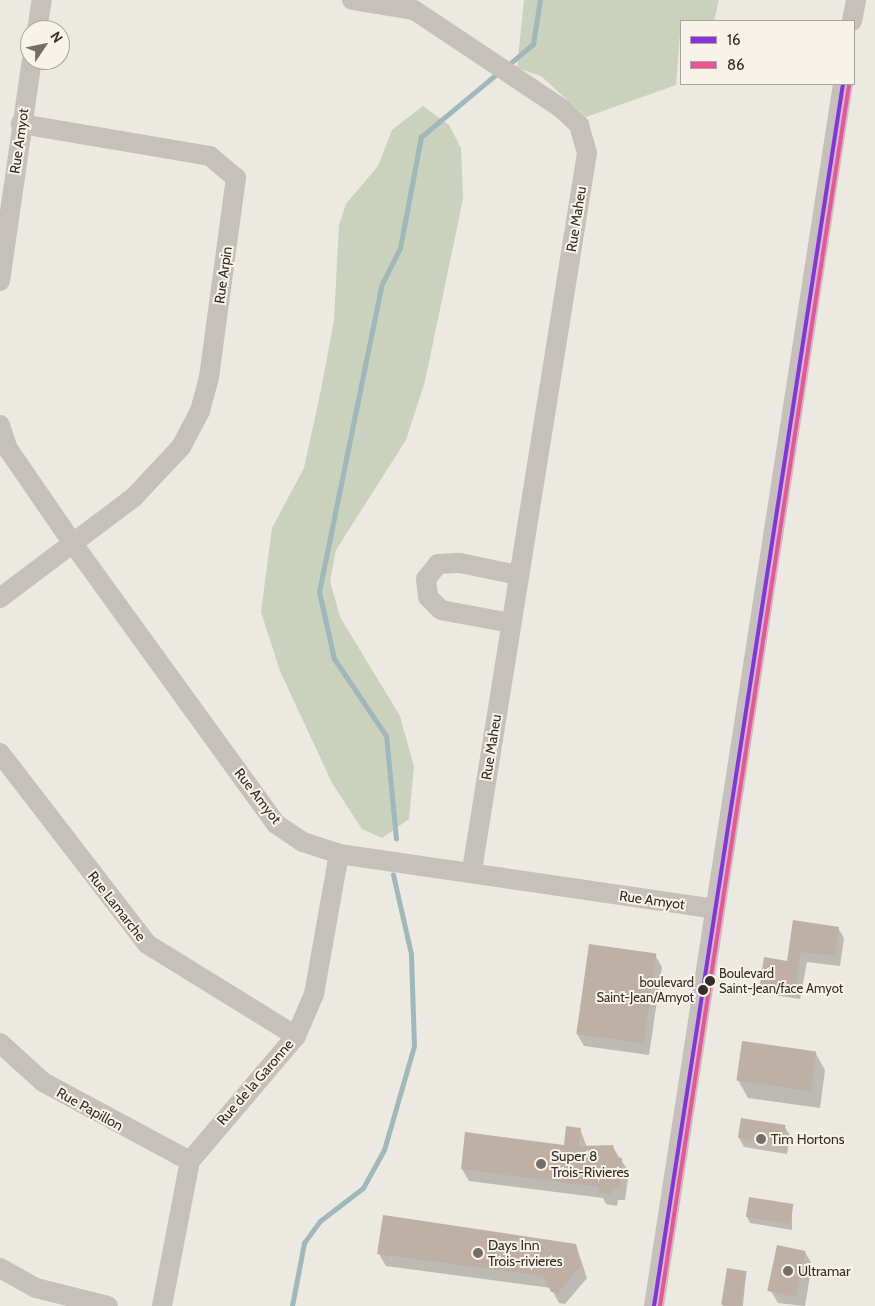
<!DOCTYPE html>
<html>
<head>
<meta charset="utf-8">
<style>
	body { margin:0 }
	#map { position:relative; width:875px; height:1306px; overflow:hidden; background:#ece9e1; font-family:Cabin,sans-serif }
	div>[style] { position:absolute }
	.green>* { inset:0; background:#cad1bc }
	.shadow>* { inset:0; background:#0003 }
	.stream>* { height:4.5px; margin:-2.25px; padding:0 2.25px; transform-origin:2.25px; border-radius:2.25px; background:#9fb8bb }
	.building>* { inset:0; background:#beb0a4; transform-origin:0 0 }
	.minor>* { height:20px; margin:-10px; padding:0 10px; transform-origin:10px; border-radius:10px; background:#c5c1ba }
	.bus-1>* { height:4px; margin:-2px; padding:0 2px; transform-origin:2px; border-radius:2px; background:#8533e1 }
	.bus-2>* { height:4px; margin:-2px; padding:0 2px; transform-origin:2px; border-radius:2px; background:#ef529d }
	.dots>* { width:14px; height:14px; translate:-50% -50%; box-sizing:border-box; border:2px solid #f8f3e9; border-radius:50% }
	span { translate:-50% -50%; white-space:nowrap; text-align:center; line-height:1.15; -webkit-text-stroke:4px #f8f3e9; paint-order:stroke }
	.bus-label { font-size:13px; color:#352e29 }
	.left { translate:0 -50%; text-align:left }
	.right { translate:-100% -50%; text-align:right }
	.street-label { font-size:14px; color:#352e29 }
	.poi-label { font-size:14px; color:#352e29 }
	.legend { position:absolute; left:680px; top:20px; width:175px; height:65px; box-sizing:border-box; background:#f8f3e9; border:1px solid #aaa49c; margin:0; padding:6px 9px; list-style:none; font-size:15px; color:#352e29 }
	.legend li { display:flex; align-items:center; gap:10px; height:25px }
	.legend b { width:25px; border:1px solid #aaa49c }
	.north { position:absolute; left:20px; top:20px; width:50px; height:50px; box-sizing:border-box; background:#f8f3e9; border:1px solid #aaa49c; border-radius:50%; rotate:56deg; font-size:14px; font-weight:700; line-height:20px; text-align:center; color:#352e29 }
	.north::after { content:''; display:block; margin:auto; width:18px; height:22px; background:#756f69; clip-path:polygon(50% 0,100% 100%,50% 72%,0 100%) }
</style>
</head>
<body>
<div id="map">
	<div class="green">
		<div style="clip-path:polygon(524px 0,719px 0,714px 21px,681px 21px,676px 85px,586px 117px,541px 76px,517px 68px)"></div>
		<div style="clip-path:polygon(423px 106px,449px 125px,461px 148px,463px 199px,425px 381px,406px 440px,336px 550px,330px 581px,340px 617px,400px 716px,414px 767px,409px 819px,382px 838px,362px 829px,332px 783px,280px 671px,261px 612px,272px 528px,304px 468px,321px 390px,334px 320px,339px 225px,346px 204px,378px 166px,392px 130px)"></div>
	</div>
	<div class="shadow">
		<div style="clip-path:polygon(794px 922px,838px 928px,844px 938px,840px 966px,807px 962px,800px 999px,767px 994px,761px 983px,788px 963px)"></div>
		<div style="clip-path:polygon(655px 955px,662px 967px,649px 1055px,584px 1046px,577px 1034px)"></div>
		<div style="clip-path:polygon(815px 1052px,825px 1070px,820px 1108px,748px 1098px,738px 1080px)"></div>
		<div style="clip-path:polygon(784px 1126px,790px 1135px,787px 1154px,744px 1147px,739px 1138px)"></div>
		<div style="clip-path:polygon(580px 1129px,587px 1147px,612px 1146px,629px 1172px,625px 1200px,618px 1200px,617px 1206px,606px 1204px,603px 1198px,469px 1181px,462px 1169px,466px 1134px,565px 1146px)"></div>
		<div style="clip-path:polygon(792px 1206px,792px 1230px,750px 1223px,747px 1217px)"></div>
		<div style="clip-path:polygon(576px 1245px,587px 1278px,565px 1304px,559px 1303px,551px 1288px,386px 1266px,379px 1254px)"></div>
		<div style="clip-path:polygon(805px 1252px,812px 1264px,805px 1306px,778px 1303px,771px 1291px)"></div>
		<div style="clip-path:polygon(746px 1272px,743px 1306px,723px 1306px,722px 1305px)"></div>
	</div>
	<div class="stream">
		<div style="left:507px;top:66px;width:34px;rotate:-40deg"></div>
		<div style="left:533px;top:44px;width:45px;rotate:-81deg"></div>
		<div style="left:396px;top:839px;width:103px;rotate:-95.5deg"></div>
		<div style="left:386px;top:736px;width:93px;rotate:-124deg"></div>
		<div style="left:334px;top:659px;width:69px;rotate:-102.6deg"></div>
		<div style="left:319px;top:592px;width:312px;rotate:-78.5deg"></div>
		<div style="left:381px;top:286px;width:42px;rotate:-63.4deg"></div>
		<div style="left:400px;top:248px;width:113px;rotate:-79.3deg"></div>
		<div style="left:421px;top:137px;width:102px;rotate:-39.8deg"></div>
		<div style="left:292px;top:1306px;width:64px;rotate:-79.2deg"></div>
		<div style="left:304px;top:1243px;width:27px;rotate:-54deg"></div>
		<div style="left:320px;top:1221px;width:54px;rotate:-37.5deg"></div>
		<div style="left:363px;top:1188px;width:43px;rotate:-61.1deg"></div>
		<div style="left:384px;top:1150px;width:108px;rotate:-73.9deg"></div>
		<div style="left:414px;top:1046px;width:92px;rotate:-91.9deg"></div>
		<div style="left:411px;top:954px;width:81px;rotate:-102.8deg"></div>
	</div>
	<div class="building">
		<div style="clip-path:polygon(793px 920px,839px 927px,835px 956px,801px 952px,795px 990px,760px 984px,764px 957px,787px 961px)"></div>
		<div style="left:589px;top:944px;width:68px;height:91px;rotate:8deg"></div>
		<div style="left:742px;top:1041px;width:75px;height:40px;rotate:8deg"></div>
		<div style="left:741px;top:1118px;width:45px;height:20px;rotate:9deg"></div>
		<div style="clip-path:polygon(566px 1126px,581px 1128px,579px 1146px,613px 1145px,617px 1158px,622px 1158px,619px 1189px,612px 1188px,611px 1194px,598px 1193px,599px 1187px,461px 1169px,465px 1132px,564px 1145px)"></div>
		<div style="left:749px;top:1197px;width:45px;height:20px;rotate:9deg"></div>
		<div style="clip-path:polygon(383px 1215px,576px 1244px,581px 1266px,558px 1293px,551px 1292px,544px 1276px,377px 1254px)"></div>
		<div style="left:777px;top:1245px;width:29px;height:47px;rotate:12deg"></div>
		<div style="left:727px;top:1268px;width:20px;height:37px;rotate:9deg"></div>
	</div>
	<div class="minor">
		<div style="left:352px;top:0;width:63px;rotate:9.2deg"></div>
		<div style="left:414px;top:10px;width:177px;rotate:33.7deg"></div>
		<div style="left:561px;top:108px;width:25px;rotate:43deg"></div>
		<div style="left:579px;top:125px;width:29px;rotate:74deg"></div>
		<div style="left:587px;top:153px;width:726px;rotate:99.11deg"></div>
		<div style="left:852px;top:21px;width:21px;rotate:-79deg"></div>
		<div style="left:37px;top:30px;width:30px;rotate:-81deg"></div>
		<div style="left:0;top:281px;width:223px;rotate:-81.8deg"></div>
		<div style="left:0;top:425px;width:25px;rotate:72deg"></div>
		<div style="left:8px;top:449px;width:116px;rotate:55.5deg"></div>
		<div style="left:74px;top:545px;width:344px;rotate:54.1deg"></div>
		<div style="left:276px;top:824px;width:32px;rotate:34deg"></div>
		<div style="left:303px;top:842px;width:38px;rotate:18deg"></div>
		<div style="left:339px;top:854px;width:380px;rotate:8.3deg"></div>
		<div style="left:0;top:598px;width:168px;rotate:-37deg"></div>
		<div style="left:134px;top:497px;width:69px;rotate:-46.8deg"></div>
		<div style="left:181px;top:447px;width:41px;rotate:-62.2deg"></div>
		<div style="left:200px;top:411px;width:35px;rotate:-75deg"></div>
		<div style="left:209px;top:377px;width:201px;rotate:-82.3deg"></div>
		<div style="left:236px;top:178px;width:34px;rotate:-140deg"></div>
		<div style="left:210px;top:156px;width:192px;rotate:-170.4deg"></div>
		<div style="left:511px;top:623px;width:71px;rotate:-169.5deg"></div>
		<div style="left:441px;top:610px;width:18px;rotate:-135deg"></div>
		<div style="left:428px;top:597px;width:18px;rotate:-96deg"></div>
		<div style="left:426px;top:579px;width:19px;rotate:-51deg"></div>
		<div style="left:438px;top:564px;width:22px;rotate:-3deg"></div>
		<div style="left:460px;top:563px;width:59px;rotate:11.7deg"></div>
		<div style="left:0;top:753px;width:241px;rotate:52.4deg"></div>
		<div style="left:147px;top:944px;width:175px;rotate:31.7deg"></div>
		<div style="left:0;top:1043px;width:58px;rotate:42.2deg"></div>
		<div style="left:43px;top:1082px;width:167px;rotate:28.3deg"></div>
		<div style="left:0;top:1268px;width:41px;rotate:29.1deg"></div>
		<div style="left:36px;top:1288px;width:74px;rotate:14deg"></div>
		<div style="left:162px;top:1306px;width:148px;rotate:-79.1deg"></div>
		<div style="left:190px;top:1161px;width:164px;rotate:-49.7deg"></div>
		<div style="left:296px;top:1036px;width:46px;rotate:-66.8deg"></div>
		<div style="left:314px;top:994px;width:142px;rotate:-79.9deg"></div>
		<div style="left:654px;top:1306px;width:1237px;rotate:-81.21deg"></div>
	</div>
	<div class="bus-1">
		<div style="left:654px;top:1306px;width:1237px;rotate:-81.21deg"></div>
	</div>
	<div class="bus-2">
		<div style="left:660px;top:1306px;width:1236px;rotate:-81.2deg"></div>
	</div>
	<div class="dots">
		<div style="left:710px;top:981px;background:#352e29"></div>
		<div style="left:703px;top:990px;background:#352e29"></div>
		<div style="left:761px;top:1139px;background:#756f69"></div>
		<div style="left:541px;top:1164px;background:#756f69"></div>
		<div style="left:478px;top:1253px;background:#756f69"></div>
		<div style="left:788px;top:1271px;background:#756f69"></div>
	</div>
	<div class="bus-label">
		<span class="left" style="left:719px;top:981px">Boulevard<br>Saint-Jean/face Amyot</span>
		<span class="right" style="left:694px;top:990px">boulevard<br>Saint-Jean/Amyot</span>
	</div>
	<div class="street-label">
		<span style="left:19px;top:141px;rotate:-82deg">Rue Amyot</span>
		<span style="left:576px;top:219px;rotate:-81deg">Rue Maheu</span>
		<span style="left:223px;top:275px;rotate:-82deg">Rue Arpin</span>
		<span style="left:491px;top:747px;rotate:-81deg">Rue Maheu</span>
		<span style="left:258px;top:796px;rotate:52deg">Rue Amyot</span>
		<span style="left:652px;top:900px;rotate:8deg">Rue Amyot</span>
		<span style="left:117px;top:906px;rotate:52deg">Rue Lamarche</span>
		<span style="left:255px;top:1082px;rotate:-49deg">Rue de la Garonne</span>
		<span style="left:90px;top:1109px;rotate:29deg">Rue Papillon</span>
	</div>
	<div class="poi-label">
		<span class="left" style="left:771px;top:1139px">Tim Hortons</span>
		<span class="left" style="left:551px;top:1164px">Super 8<br>Trois-Rivieres</span>
		<span class="left" style="left:488px;top:1253px">Days Inn<br>Trois-rivieres</span>
		<span class="left" style="left:798px;top:1271px">Ultramar</span>
	</div>
	<ul class="legend">
	<li><b style="height:6px;background:#8533e1"></b>16</li>
	<li><b style="height:6px;background:#ef529d"></b>86</li>
	</ul>
	<div class="north">N</div>
</div>
</body>
</html>
